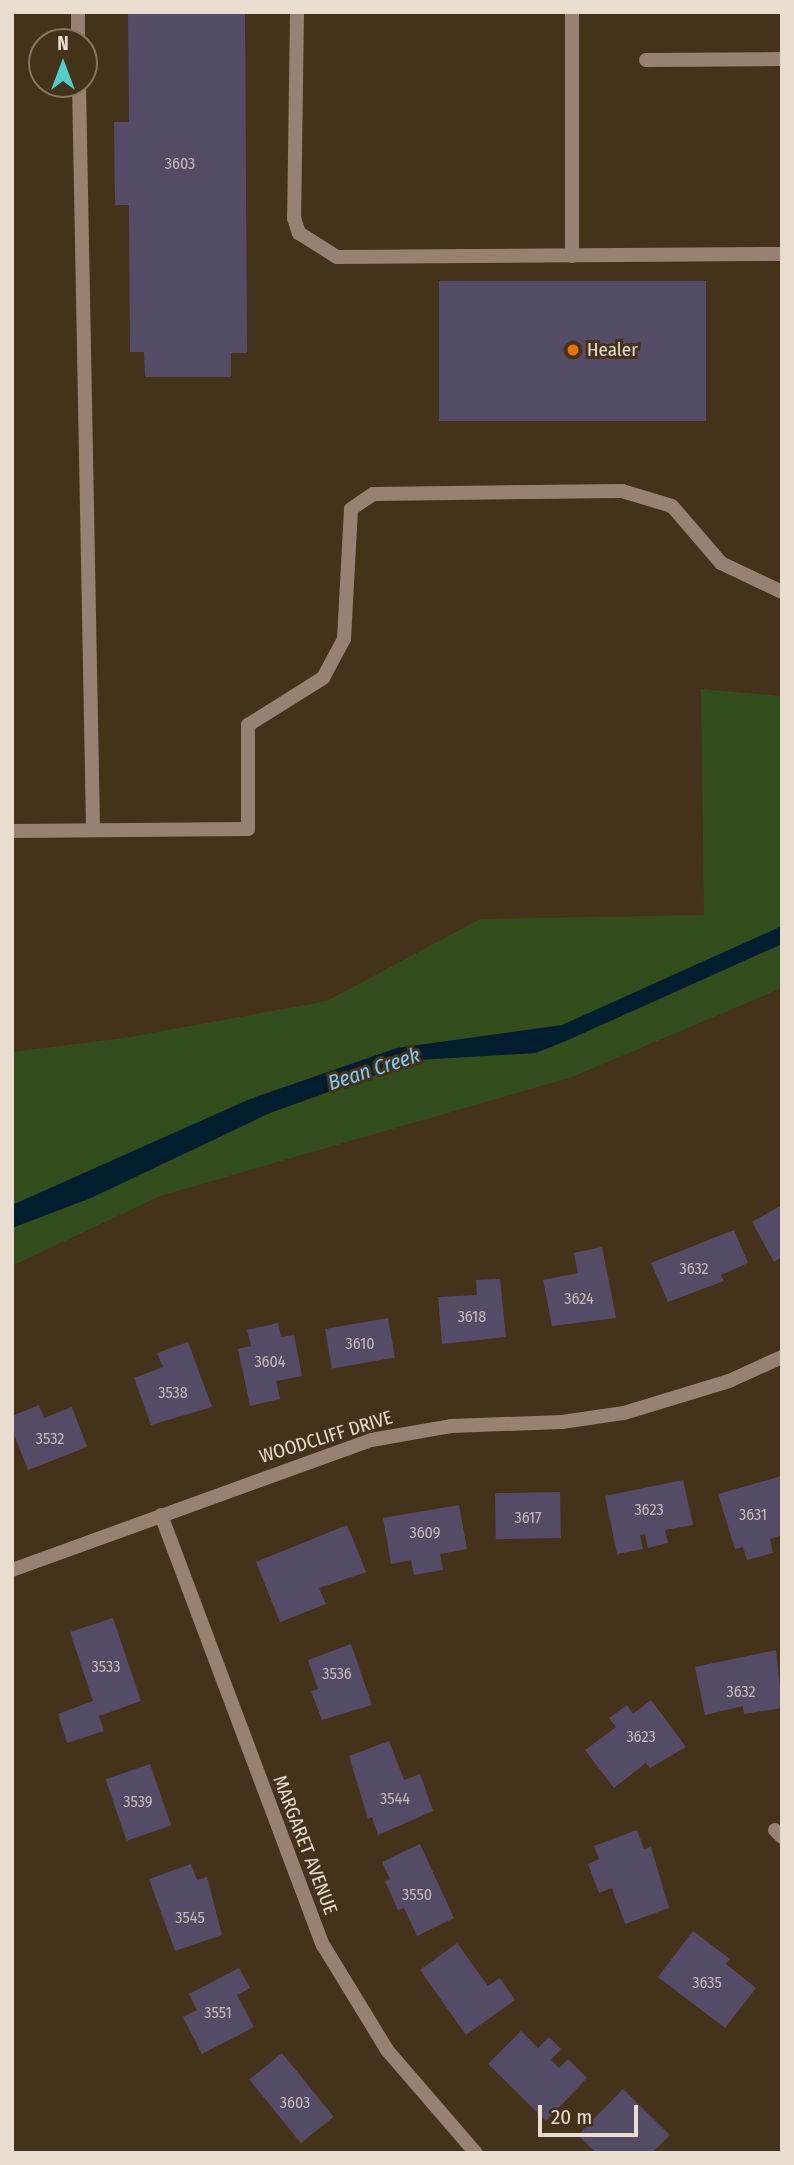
<!DOCTYPE html>
<html>
<head>
<meta charset="utf-8">
<style>
	body { margin:0 }
	#map { position:relative; width:794px; height:2165px; overflow:hidden; background:#45321b; font-family:"Fira Sans Condensed",sans-serif }
	div>[style] { position:absolute }
	.green>* { inset:0; background:#344d1d }
	.water>* { inset:0; background:#011d2e }
	.building>* { inset:0; background:#544c67; transform-origin:0 0 }
	.lane>* { height:14px; margin:-7px; padding:0 7px; transform-origin:7px; border-radius:7px; background:#988172 }
	.street>* { height:14px; margin:-7px; padding:0 7px; transform-origin:7px; border-radius:7px; background:#988172 }
	.dots>* { width:19px; height:19px; translate:-50% -50%; box-sizing:border-box; border:4px solid #45321b; border-radius:50% }
	span { translate:-50% -50%; white-space:nowrap; text-align:center; line-height:1.15; -webkit-text-stroke:6px #45321b; paint-order:stroke }
	.number-label { font-size:16px; color:#c4b9b5 }
	.number-label span { -webkit-text-stroke-width:0 }
	.poi-label { font-size:19px; color:#e9ddcf }
	.left { translate:0 -50%; text-align:left }
	.street-label { font-size:19px; color:#e9ddcf }
	.water-label { font-size:21px; color:#79caff; font-style:italic }
	.frame { position:absolute; inset:0; border:14px solid #e9ddcf; pointer-events:none }
	.north { position:absolute; left:28px; top:28px; width:70px; height:70px; box-sizing:border-box; background:#45321b; border:2px solid #877663; border-radius:50%; rotate:0deg; font-size:19px; font-weight:700; line-height:28px; text-align:center; color:#e9ddcf }
	.north::after { content:''; display:block; margin:auto; width:24px; height:32px; background:#54cdc9; clip-path:polygon(50% 0,100% 100%,50% 72%,0 100%) }
	.scale { position:absolute; left:538px; top:2105px; width:100px; height:32px; box-sizing:border-box; border:4px solid #e9ddcf; border-top:0; padding-left:9px; font-size:21px; line-height:24px; white-space:nowrap; color:#e9ddcf; -webkit-text-stroke:5px #45321b; paint-order:stroke }
</style>
</head>
<body>
<div id="map">
	<div class="green">
		<div style="clip-path:polygon(701px 689px,782px 696px,782px 988px,572px 1077px,160px 1196px,12px 1266px,12px 1052px,124px 1038px,327px 1001px,480px 919px,704px 915px)"></div>
	</div>
	<div class="water">
		<div style="clip-path:polygon(782px 926px,782px 944px,568px 1040px,536px 1053px,418px 1060px,270px 1113px,91px 1198px,12px 1228px,12px 1205px,250px 1099px,397px 1048px,562px 1025px)"></div>
	</div>
	<div class="building">
		<div style="clip-path:polygon(128px 12px,245px 12px,247px 353px,231px 353px,231px 377px,145px 377px,144px 352px,130px 352px,129px 205px,115px 205px,114px 122px,129px 122px)"></div>
		<div style="left:439px;top:281px;width:267px;height:140px"></div>
		<div style="clip-path:polygon(782px 1205px,782px 1257px,774px 1262px,752px 1222px)"></div>
		<div style="clip-path:polygon(734px 1230px,748px 1263px,721px 1275px,724px 1281px,668px 1302px,651px 1263px)"></div>
		<div style="clip-path:polygon(602px 1247px,616px 1318px,552px 1326px,543px 1280px,578px 1273px,574px 1253px)"></div>
		<div style="clip-path:polygon(500px 1279px,506px 1337px,442px 1344px,438px 1297px,477px 1295px,476px 1280px)"></div>
		<div style="left:388px;top:1318px;width:40px;height:64px;rotate:80deg"></div>
		<div style="clip-path:polygon(278px 1323px,281px 1337px,294px 1335px,302px 1376px,276px 1381px,280px 1399px,250px 1406px,238px 1349px,251px 1346px,247px 1330px)"></div>
		<div style="clip-path:polygon(188px 1342px,212px 1407px,151px 1425px,134px 1378px,163px 1367px,157px 1353px)"></div>
		<div style="clip-path:polygon(39px 1405px,44px 1418px,72px 1407px,87px 1447px,28px 1470px,13px 1432px,12px 1416px)"></div>
		<div style="clip-path:polygon(782px 1476px,782px 1535px,770px 1539px,773px 1553px,747px 1560px,743px 1547px,735px 1549px,718px 1494px)"></div>
		<div style="clip-path:polygon(683px 1480px,693px 1525px,665px 1530px,668px 1543px,648px 1548px,645px 1534px,640px 1535px,643px 1549px,617px 1554px,605px 1496px)"></div>
		<div style="left:560px;top:1492px;width:46px;height:65px;rotate:89deg"></div>
		<div style="clip-path:polygon(459px 1505px,467px 1549px,440px 1554px,443px 1570px,414px 1575px,411px 1560px,391px 1564px,383px 1518px)"></div>
		<div style="clip-path:polygon(347px 1525px,366px 1572px,319px 1588px,326px 1604px,280px 1622px,256px 1562px)"></div>
		<div style="clip-path:polygon(113px 1618px,141px 1701px,99px 1716px,104px 1731px,67px 1743px,58px 1714px,93px 1701px,70px 1632px)"></div>
		<div style="clip-path:polygon(351px 1644px,372px 1705px,322px 1720px,311px 1691px,318px 1689px,308px 1660px)"></div>
		<div style="clip-path:polygon(776px 1650px,782px 1708px,744px 1714px,743px 1706px,705px 1715px,695px 1667px)"></div>
		<div style="clip-path:polygon(651px 1700px,686px 1747px,650px 1768px,646px 1763px,614px 1788px,585px 1750px,616px 1727px,609px 1718px,627px 1705px,633px 1714px)"></div>
		<div style="clip-path:polygon(389px 1741px,404px 1780px,420px 1774px,433px 1811px,378px 1835px,372px 1817px,368px 1819px,349px 1756px)"></div>
		<div style="left:150px;top:1764px;width:65px;height:47px;rotate:71deg"></div>
		<div style="clip-path:polygon(637px 1830px,644px 1849px,651px 1847px,669px 1908px,625px 1924px,612px 1888px,599px 1893px,588px 1864px,599px 1859px,594px 1846px)"></div>
		<div style="clip-path:polygon(420px 1844px,454px 1918px,417px 1936px,404px 1908px,398px 1910px,385px 1881px,390px 1879px,382px 1862px)"></div>
		<div style="clip-path:polygon(191px 1864px,197px 1880px,207px 1877px,222px 1935px,175px 1951px,149px 1879px)"></div>
		<div style="clip-path:polygon(693px 1931px,730px 1959px,726px 1964px,756px 1988px,725px 2028px,658px 1977px)"></div>
		<div style="clip-path:polygon(457px 1943px,488px 1986px,500px 1978px,515px 2000px,466px 2035px,420px 1970px)"></div>
		<div style="clip-path:polygon(239px 1968px,250px 1988px,237px 1995px,254px 2027px,202px 2054px,183px 2017px,197px 2010px,189px 1994px)"></div>
		<div style="clip-path:polygon(521px 2031px,538px 2048px,549px 2037px,561px 2049px,551px 2060px,559px 2068px,568px 2059px,587px 2078px,546px 2121px,488px 2064px)"></div>
		<div style="left:282px;top:2053px;width:82px;height:42px;rotate:51deg"></div>
		<div style="clip-path:polygon(623px 2089px,670px 2135px,652px 2153px,596px 2153px,578px 2135px)"></div>
	</div>
	<div class="lane">
		<div style="left:78px;top:12px;width:30px;rotate:90deg"></div>
		<div style="left:297px;top:12px;width:206px;rotate:90.8deg"></div>
		<div style="left:294px;top:218px;width:16px;rotate:72deg"></div>
		<div style="left:299px;top:233px;width:45px;rotate:32.3deg"></div>
		<div style="left:337px;top:257px;width:445px;rotate:-0.4deg"></div>
		<div style="left:572px;top:12px;width:244px;rotate:90deg"></div>
		<div style="left:646px;top:60px;width:136px;rotate:-0.4deg"></div>
		<div style="left:79px;top:84px;width:745px;rotate:88.92deg"></div>
		<div style="left:12px;top:831px;width:236px;rotate:-0.5deg"></div>
		<div style="left:248px;top:829px;width:104px;rotate:-90deg"></div>
		<div style="left:248px;top:725px;width:89px;rotate:-32.1deg"></div>
		<div style="left:323px;top:678px;width:44px;rotate:-61.7deg"></div>
		<div style="left:344px;top:639px;width:130px;rotate:-86.9deg"></div>
		<div style="left:351px;top:509px;width:27px;rotate:-34deg"></div>
		<div style="left:373px;top:494px;width:249px;rotate:-0.7deg"></div>
		<div style="left:622px;top:491px;width:52px;rotate:16.7deg"></div>
		<div style="left:672px;top:506px;width:75px;rotate:49.3deg"></div>
		<div style="left:721px;top:563px;width:68px;rotate:25.4deg"></div>
	</div>
	<div class="street">
		<div style="left:161px;top:1515px;width:460px;rotate:69.4deg"></div>
		<div style="left:323px;top:1945px;width:123px;rotate:58.6deg"></div>
		<div style="left:387px;top:2050px;width:136px;rotate:49.2deg"></div>
		<div style="left:12px;top:1570px;width:382px;rotate:-19.9deg"></div>
		<div style="left:371px;top:1440px;width:81px;rotate:-9.9deg"></div>
		<div style="left:451px;top:1426px;width:111px;rotate:-2.1deg"></div>
		<div style="left:562px;top:1422px;width:63px;rotate:-8.3deg"></div>
		<div style="left:624px;top:1413px;width:110px;rotate:-16.9deg"></div>
		<div style="left:729px;top:1381px;width:58px;rotate:-24.4deg"></div>
		<div style="left:775px;top:1830px;width:10px;rotate:45deg"></div>
	</div>
	<div class="dots">
		<div style="left:573px;top:350px;background:#e8710a"></div>
	</div>
	<div class="number-label">
		<span style="left:180px;top:164px">3603</span>
		<span style="left:694px;top:1269px">3632</span>
		<span style="left:579px;top:1299px">3624</span>
		<span style="left:472px;top:1317px">3618</span>
		<span style="left:360px;top:1344px">3610</span>
		<span style="left:270px;top:1362px">3604</span>
		<span style="left:173px;top:1393px">3538</span>
		<span style="left:50px;top:1439px">3532</span>
		<span style="left:649px;top:1510px">3623</span>
		<span style="left:753px;top:1515px">3631</span>
		<span style="left:528px;top:1518px">3617</span>
		<span style="left:425px;top:1533px">3609</span>
		<span style="left:106px;top:1667px">3533</span>
		<span style="left:337px;top:1674px">3536</span>
		<span style="left:741px;top:1692px">3632</span>
		<span style="left:641px;top:1737px">3623</span>
		<span style="left:395px;top:1799px">3544</span>
		<span style="left:138px;top:1802px">3539</span>
		<span style="left:417px;top:1895px">3550</span>
		<span style="left:190px;top:1918px">3545</span>
		<span style="left:707px;top:1983px">3635</span>
		<span style="left:218px;top:2013px">3551</span>
		<span style="left:295px;top:2103px">3603</span>
	</div>
	<div class="poi-label">
		<span class="left" style="left:587px;top:350px">Healer</span>
	</div>
	<div class="street-label">
		<span style="left:326px;top:1437px;rotate:-17deg">WOODCLIFF DRIVE</span>
		<span style="left:305px;top:1845px;rotate:69deg">MARGARET AVENUE</span>
	</div>
	<div class="water-label">
		<span style="left:374px;top:1069px;rotate:-18deg">Bean Creek</span>
	</div>
	<div class="frame"></div>
	<div class="north">N</div>
	<div class="scale">20 m</div>
</div>
</body>
</html>
